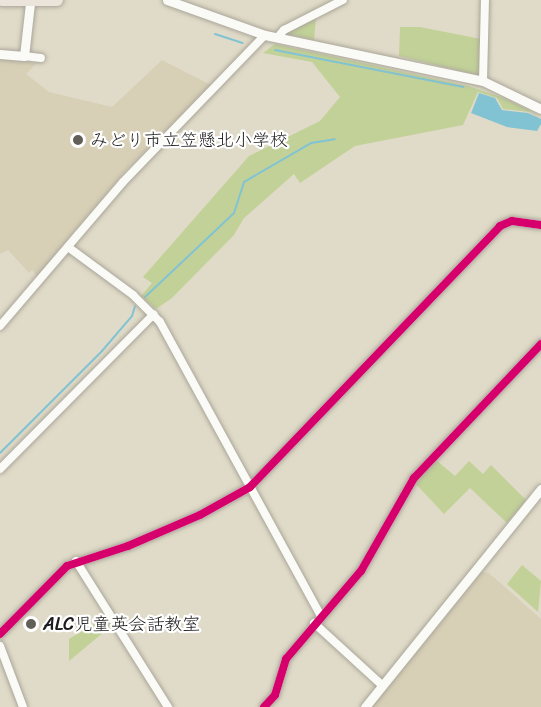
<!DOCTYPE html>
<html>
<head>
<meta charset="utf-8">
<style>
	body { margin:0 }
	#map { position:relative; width:541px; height:707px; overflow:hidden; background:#e0dbc8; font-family:Sriracha,"Klee One",sans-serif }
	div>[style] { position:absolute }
	.built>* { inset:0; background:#d7d0b6 }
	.green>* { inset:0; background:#c2d198 }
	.water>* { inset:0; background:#82c3d3 }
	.stream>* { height:2px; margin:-1px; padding:0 1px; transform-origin:1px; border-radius:1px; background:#82c3d3 }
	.roads { filter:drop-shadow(0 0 2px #aaa69a) drop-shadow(0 0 2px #aaa69a) }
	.minor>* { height:8px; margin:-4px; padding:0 4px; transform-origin:4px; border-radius:4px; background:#fafaf7 }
	.tertiary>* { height:9px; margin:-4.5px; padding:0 4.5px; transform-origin:4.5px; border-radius:4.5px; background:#fafaf7 }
	.primary>* { height:12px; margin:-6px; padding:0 6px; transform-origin:6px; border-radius:6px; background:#ebe4da }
	.cycleway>* { height:8px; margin:-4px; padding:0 4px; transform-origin:4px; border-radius:4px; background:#d6006c }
	.dots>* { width:16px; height:16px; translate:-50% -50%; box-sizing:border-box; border:3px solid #fff; border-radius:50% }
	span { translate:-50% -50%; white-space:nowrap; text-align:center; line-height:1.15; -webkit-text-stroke:4.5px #fff; paint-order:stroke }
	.poi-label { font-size:18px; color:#1c1c1c }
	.left { translate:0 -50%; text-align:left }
</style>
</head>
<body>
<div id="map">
	<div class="built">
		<div style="clip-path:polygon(0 59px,37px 63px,26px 74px,49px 92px,112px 107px,162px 60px,211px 85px,124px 172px,37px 276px,32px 270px,29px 273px,8px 250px,0 254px)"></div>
		<div style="clip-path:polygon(482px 572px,489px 573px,541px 619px,541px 707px,372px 707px)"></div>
	</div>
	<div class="green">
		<div style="clip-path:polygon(316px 18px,314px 40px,287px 34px,289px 32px)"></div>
		<div style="clip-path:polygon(400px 27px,420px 27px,481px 39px,481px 73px,477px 75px,399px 56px)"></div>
		<div style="clip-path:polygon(275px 44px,468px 86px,504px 98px,527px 109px,541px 119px,530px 112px,503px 109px,497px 98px,478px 92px,463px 125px,355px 146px,300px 183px,294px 174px,244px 218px,234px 235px,172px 298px,156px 309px,141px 296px,152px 283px,143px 277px,249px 156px,320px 121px,340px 97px,312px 62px,263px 53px)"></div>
		<div style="clip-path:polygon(436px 460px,455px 476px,469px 461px,483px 474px,491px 465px,526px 500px,507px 523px,470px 488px,444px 514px,414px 482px)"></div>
		<div style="clip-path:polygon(522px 565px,541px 581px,538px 612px,507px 584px)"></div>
		<div style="clip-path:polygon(104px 618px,110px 627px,69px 661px,69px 639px)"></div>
	</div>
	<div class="water">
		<div style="clip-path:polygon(479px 93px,495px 98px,502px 110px,528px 113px,541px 119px,541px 124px,537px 131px,507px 127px,471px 113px)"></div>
	</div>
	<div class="stream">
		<div style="left:215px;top:34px;width:29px;rotate:18deg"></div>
		<div style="left:275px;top:50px;width:192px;rotate:11.1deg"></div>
		<div style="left:145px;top:297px;width:122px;rotate:-43.3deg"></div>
		<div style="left:234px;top:213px;width:33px;rotate:-72deg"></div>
		<div style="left:244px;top:182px;width:78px;rotate:-30.2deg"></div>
		<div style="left:311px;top:143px;width:24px;rotate:-9deg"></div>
		<div style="left:0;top:453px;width:144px;rotate:-45deg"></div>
		<div style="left:102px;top:351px;width:46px;rotate:-49.4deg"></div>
		<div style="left:132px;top:316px;width:10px;rotate:-73deg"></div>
	</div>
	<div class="roads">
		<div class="minor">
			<div style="left:277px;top:38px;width:11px;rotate:-49deg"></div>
			<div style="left:284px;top:30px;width:66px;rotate:-27deg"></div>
			<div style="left:24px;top:56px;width:17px;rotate:7deg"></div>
			<div style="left:483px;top:81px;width:81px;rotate:-88.6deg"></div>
			<div style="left:68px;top:247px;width:81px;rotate:36.4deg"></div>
			<div style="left:133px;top:295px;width:38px;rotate:45deg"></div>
			<div style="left:160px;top:322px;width:333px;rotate:61.3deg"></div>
			<div style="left:0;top:326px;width:189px;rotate:-49.5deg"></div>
			<div style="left:123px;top:182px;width:204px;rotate:-46deg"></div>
			<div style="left:0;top:469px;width:218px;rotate:-45.2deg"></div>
			<div style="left:76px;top:561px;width:173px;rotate:57.8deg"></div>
			<div style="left:314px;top:623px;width:93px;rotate:42.4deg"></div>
			<div style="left:0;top:634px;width:95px;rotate:-45.4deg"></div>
			<div style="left:67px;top:566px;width:64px;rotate:-18.2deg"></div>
			<div style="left:128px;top:546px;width:78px;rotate:-23.3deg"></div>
			<div style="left:200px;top:515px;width:57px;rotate:-29.2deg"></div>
			<div style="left:250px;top:487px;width:361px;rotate:-46.2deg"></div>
			<div style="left:500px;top:226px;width:13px;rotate:-23deg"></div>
			<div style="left:512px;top:221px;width:29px;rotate:8deg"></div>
			<div style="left:0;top:646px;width:65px;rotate:69.3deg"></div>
			<div style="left:264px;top:707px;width:16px;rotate:-47deg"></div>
			<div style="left:275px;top:695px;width:38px;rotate:-73deg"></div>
			<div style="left:286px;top:659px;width:116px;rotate:-49.6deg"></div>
			<div style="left:361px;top:571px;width:107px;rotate:-60.3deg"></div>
			<div style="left:414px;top:478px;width:185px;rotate:-46.5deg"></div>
		</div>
		<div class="tertiary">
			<div style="left:167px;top:0;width:104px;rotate:19.7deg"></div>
			<div style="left:265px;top:35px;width:223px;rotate:11.9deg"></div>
			<div style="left:483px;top:81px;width:64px;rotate:25.8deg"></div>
			<div style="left:0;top:54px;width:24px;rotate:5deg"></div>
			<div style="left:24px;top:56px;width:53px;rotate:-83.5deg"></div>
			<div style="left:365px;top:707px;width:280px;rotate:-51.1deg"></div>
		</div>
		<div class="primary">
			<div style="left:2px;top:0;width:55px"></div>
		</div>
	</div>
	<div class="cycleway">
		<div style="left:0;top:634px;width:95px;rotate:-45.4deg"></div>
		<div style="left:67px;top:566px;width:64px;rotate:-18.2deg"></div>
		<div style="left:128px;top:546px;width:78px;rotate:-23.3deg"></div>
		<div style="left:200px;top:515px;width:57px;rotate:-29.2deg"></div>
		<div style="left:250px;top:487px;width:361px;rotate:-46.2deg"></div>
		<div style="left:500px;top:226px;width:13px;rotate:-23deg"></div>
		<div style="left:512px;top:221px;width:29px;rotate:8deg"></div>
		<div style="left:264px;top:707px;width:16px;rotate:-47deg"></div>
		<div style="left:275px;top:695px;width:38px;rotate:-73deg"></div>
		<div style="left:286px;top:659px;width:116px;rotate:-49.6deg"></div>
		<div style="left:361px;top:571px;width:107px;rotate:-60.3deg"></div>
		<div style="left:414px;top:478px;width:185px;rotate:-46.5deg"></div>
	</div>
	<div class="dots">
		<div style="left:78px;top:140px;background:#615f58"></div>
		<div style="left:31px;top:624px;background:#615f58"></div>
	</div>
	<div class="poi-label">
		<span class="left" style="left:90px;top:140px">みどり市立笠懸北小学校</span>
		<span class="left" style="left:43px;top:624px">ALC児童英会話教室</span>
	</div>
</div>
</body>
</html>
